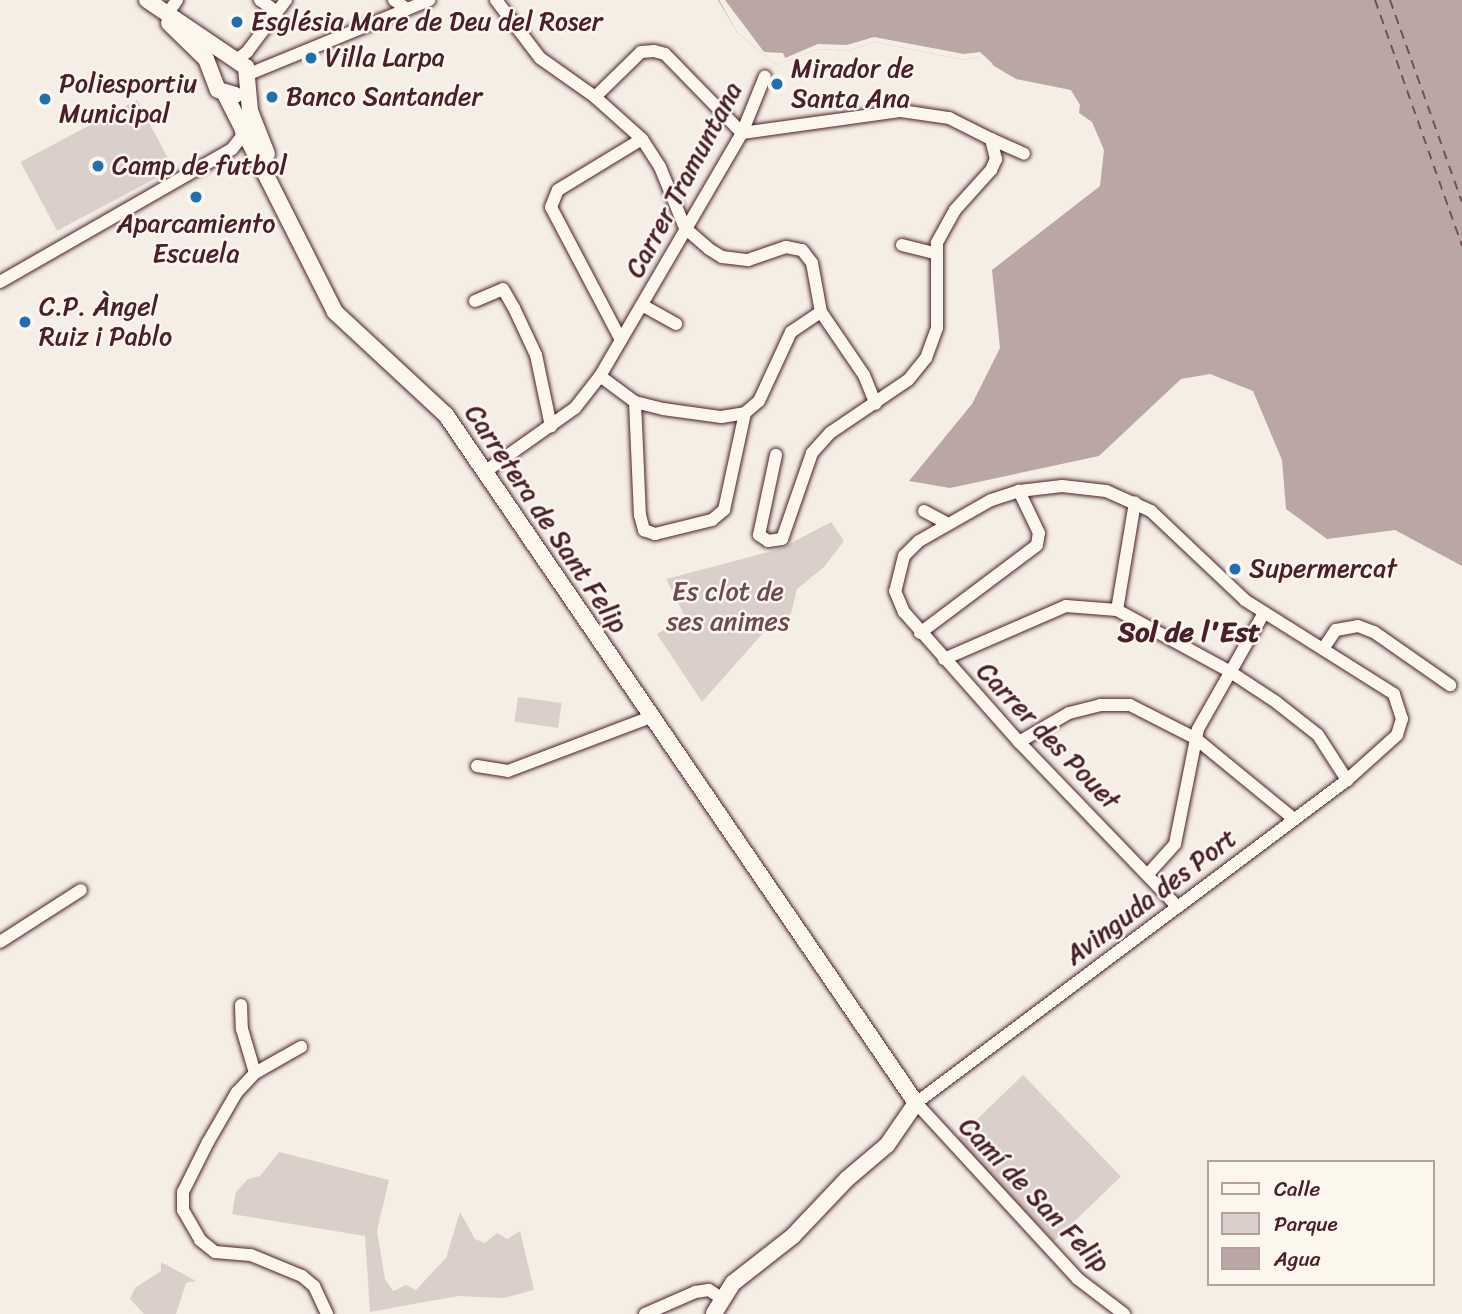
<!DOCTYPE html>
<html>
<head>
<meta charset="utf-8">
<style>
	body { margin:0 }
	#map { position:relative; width:1462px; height:1314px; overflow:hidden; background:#f4eee4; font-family:Sriracha,sans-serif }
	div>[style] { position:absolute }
	.green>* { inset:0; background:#dbd0c9; transform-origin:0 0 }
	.water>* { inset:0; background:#baa7a5 }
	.pier>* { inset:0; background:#f4eee4 }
	.ferry>* { height:2px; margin-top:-1px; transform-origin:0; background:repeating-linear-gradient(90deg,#714f56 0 9px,transparent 0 16px) }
	.roads { filter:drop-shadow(0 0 2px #4a1f2b) drop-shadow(0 0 2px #4a1f2b) }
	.minor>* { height:12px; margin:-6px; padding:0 6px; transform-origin:6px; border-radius:6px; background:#fbf7ec }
	.major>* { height:16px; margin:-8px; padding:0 8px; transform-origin:8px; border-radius:8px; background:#fbf7ec }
	.dots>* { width:19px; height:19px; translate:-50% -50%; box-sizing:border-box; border:4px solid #fbf7ec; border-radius:50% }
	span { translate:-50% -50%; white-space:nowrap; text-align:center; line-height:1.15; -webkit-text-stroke:5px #fbf7ec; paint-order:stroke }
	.poi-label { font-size:26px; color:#4a1f2b }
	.left { translate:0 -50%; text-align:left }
	.street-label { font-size:26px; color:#4a1f2b }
	.park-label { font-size:26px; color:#6e4b52 }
	.neighbourhood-label { font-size:28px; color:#4a1f2b; font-weight:700 }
	.legend { position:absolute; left:1207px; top:1160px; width:228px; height:126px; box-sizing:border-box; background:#fbf7ec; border:2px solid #b4a19f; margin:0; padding:9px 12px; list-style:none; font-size:21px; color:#4a1f2b }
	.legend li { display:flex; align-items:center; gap:14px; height:35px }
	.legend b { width:35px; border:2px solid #b4a19f }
</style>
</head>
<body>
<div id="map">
	<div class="green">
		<div style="left:137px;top:100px;width:78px;height:132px;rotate:62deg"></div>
		<div style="clip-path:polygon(831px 522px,844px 541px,824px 567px,797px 589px,791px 614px,763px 633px,702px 702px,657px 634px,685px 617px,666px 579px,780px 549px)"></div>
		<div style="left:518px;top:697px;width:44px;height:25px;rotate:8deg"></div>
		<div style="left:1023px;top:1075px;width:141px;height:93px;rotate:46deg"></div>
		<div style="clip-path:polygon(279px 1152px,389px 1180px,377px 1231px,385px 1279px,393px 1291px,406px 1285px,416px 1290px,446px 1258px,460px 1212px,475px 1239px,485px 1243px,497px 1233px,507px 1239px,520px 1231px,534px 1290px,503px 1298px,458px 1296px,370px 1312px,365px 1236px,232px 1214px,236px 1192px,248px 1179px,260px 1176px)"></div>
		<div style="clip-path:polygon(161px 1262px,196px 1281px,186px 1283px,176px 1314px,144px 1314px,130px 1299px,135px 1288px,161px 1271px)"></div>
	</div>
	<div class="water">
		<div style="clip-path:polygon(718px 0,1462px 0,1462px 566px,1395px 530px,1327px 539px,1286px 509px,1282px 460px,1253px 391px,1210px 374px,1181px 379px,1099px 456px,950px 488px,909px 481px,972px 404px,1000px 348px,992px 270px,1100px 186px,1104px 150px,1092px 122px,1079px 113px,1080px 105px,1071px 90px,1016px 79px,979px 57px,964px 60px,874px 42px,848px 51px,818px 49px,776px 65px,737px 32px)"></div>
	</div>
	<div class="pier">
		<div style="clip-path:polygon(719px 0,725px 0,764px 52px,783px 53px,785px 58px,818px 44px,847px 45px,874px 37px,964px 54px,980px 52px,993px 64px,990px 68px,979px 57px,964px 60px,874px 42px,848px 51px,818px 49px,776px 65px,737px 32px)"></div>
	</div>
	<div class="ferry">
		<div style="left:1375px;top:0;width:261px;rotate:70.5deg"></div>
		<div style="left:1390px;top:0;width:214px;rotate:70.4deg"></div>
	</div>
	<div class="roads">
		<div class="minor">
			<div style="left:260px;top:0;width:21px;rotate:35deg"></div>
			<div style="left:394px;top:0;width:16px;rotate:35deg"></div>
			<div style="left:496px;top:0;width:73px;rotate:52.8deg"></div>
			<div style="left:540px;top:58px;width:67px;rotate:35.3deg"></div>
			<div style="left:595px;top:97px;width:63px;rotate:41.8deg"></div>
			<div style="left:642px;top:139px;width:33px;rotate:57deg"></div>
			<div style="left:660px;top:167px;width:66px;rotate:67.7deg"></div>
			<div style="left:685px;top:228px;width:32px;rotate:41deg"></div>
			<div style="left:709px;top:249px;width:15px;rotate:32deg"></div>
			<div style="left:722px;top:257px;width:26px;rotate:7deg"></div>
			<div style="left:748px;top:260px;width:40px;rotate:-18.9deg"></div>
			<div style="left:786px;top:247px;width:16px;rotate:11deg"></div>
			<div style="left:802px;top:250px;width:16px;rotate:52deg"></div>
			<div style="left:812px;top:263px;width:50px;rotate:79.6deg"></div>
			<div style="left:821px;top:312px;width:76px;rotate:55.7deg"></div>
			<div style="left:864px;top:375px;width:31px;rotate:68deg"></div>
			<div style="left:168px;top:13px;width:16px;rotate:-55deg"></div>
			<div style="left:236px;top:60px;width:14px;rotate:-36deg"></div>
			<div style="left:247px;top:52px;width:65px;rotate:-53.1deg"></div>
			<div style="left:249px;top:74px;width:195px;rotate:-22.3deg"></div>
			<div style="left:595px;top:97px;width:64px;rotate:-44.4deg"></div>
			<div style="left:641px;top:52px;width:13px;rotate:-4deg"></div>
			<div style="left:654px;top:51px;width:11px;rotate:15deg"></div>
			<div style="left:665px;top:54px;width:110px;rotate:45.7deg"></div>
			<div style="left:742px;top:133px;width:161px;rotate:-7.9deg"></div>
			<div style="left:901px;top:111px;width:49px;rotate:8.3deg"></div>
			<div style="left:949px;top:118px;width:47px;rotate:26.6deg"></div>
			<div style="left:991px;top:139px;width:21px;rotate:76deg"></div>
			<div style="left:996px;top:159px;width:12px;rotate:114deg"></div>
			<div style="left:991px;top:170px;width:54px;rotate:132deg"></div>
			<div style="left:955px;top:210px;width:38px;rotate:119deg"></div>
			<div style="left:937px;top:243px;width:85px;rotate:90deg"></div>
			<div style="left:937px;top:328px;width:32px;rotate:110deg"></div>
			<div style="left:926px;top:358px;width:28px;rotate:129deg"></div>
			<div style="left:908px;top:380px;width:94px;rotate:145.8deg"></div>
			<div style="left:830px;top:433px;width:27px;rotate:132deg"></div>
			<div style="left:812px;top:453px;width:91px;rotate:109.2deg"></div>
			<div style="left:782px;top:539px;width:14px;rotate:172deg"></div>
			<div style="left:768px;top:541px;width:11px;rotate:-146deg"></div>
			<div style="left:759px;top:535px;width:82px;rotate:-78deg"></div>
			<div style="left:991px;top:139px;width:36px;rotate:24deg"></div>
			<div style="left:902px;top:245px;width:34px;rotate:14deg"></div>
			<div style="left:0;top:282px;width:267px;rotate:-29.8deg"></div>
			<div style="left:232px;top:149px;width:16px;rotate:-52deg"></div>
			<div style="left:242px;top:136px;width:10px;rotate:-101deg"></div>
			<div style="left:475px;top:301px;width:30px;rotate:-23deg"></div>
			<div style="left:503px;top:289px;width:22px;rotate:60deg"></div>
			<div style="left:514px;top:308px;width:52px;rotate:64.9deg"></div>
			<div style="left:536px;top:355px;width:73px;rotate:78.1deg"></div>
			<div style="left:642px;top:305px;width:39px;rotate:29deg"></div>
			<div style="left:621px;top:340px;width:150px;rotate:-117.8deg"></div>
			<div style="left:551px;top:207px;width:18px;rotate:-68deg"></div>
			<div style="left:558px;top:190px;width:98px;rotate:-31.3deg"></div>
			<div style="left:600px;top:376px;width:44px;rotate:36.6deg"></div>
			<div style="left:635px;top:402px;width:29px;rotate:14deg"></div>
			<div style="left:663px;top:409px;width:59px;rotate:7.9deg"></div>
			<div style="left:721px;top:417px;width:24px;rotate:-9deg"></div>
			<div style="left:745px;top:413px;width:18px;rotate:-41deg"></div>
			<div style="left:759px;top:401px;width:76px;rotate:-65.1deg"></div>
			<div style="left:791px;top:332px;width:36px;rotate:-34deg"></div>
			<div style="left:635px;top:402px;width:113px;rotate:87.5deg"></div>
			<div style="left:640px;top:515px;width:16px;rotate:75deg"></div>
			<div style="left:644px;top:530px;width:12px;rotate:20deg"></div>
			<div style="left:655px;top:534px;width:59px;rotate:-13.8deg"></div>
			<div style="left:712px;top:520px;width:16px;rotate:-40deg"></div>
			<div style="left:724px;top:510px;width:99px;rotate:-77.8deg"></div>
			<div style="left:486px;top:471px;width:109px;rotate:-35.3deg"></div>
			<div style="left:575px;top:408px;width:41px;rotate:-52deg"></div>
			<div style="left:600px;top:376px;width:281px;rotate:-59.7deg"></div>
			<div style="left:742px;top:133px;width:61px;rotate:-68deg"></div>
			<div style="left:924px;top:511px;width:26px;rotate:28deg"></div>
			<div style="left:1117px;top:610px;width:109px;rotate:-80.5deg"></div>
			<div style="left:920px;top:633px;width:146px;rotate:-36.9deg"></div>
			<div style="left:1037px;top:545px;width:12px;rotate:-81deg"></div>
			<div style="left:1039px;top:533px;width:47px;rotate:-115.5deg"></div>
			<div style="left:1323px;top:649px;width:23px;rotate:-56deg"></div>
			<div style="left:1336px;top:630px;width:22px;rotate:-10deg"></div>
			<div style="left:1358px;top:626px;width:17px;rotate:21deg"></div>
			<div style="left:1374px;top:632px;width:93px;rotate:34.9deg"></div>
			<div style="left:944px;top:659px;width:133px;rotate:-23.5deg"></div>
			<div style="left:1066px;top:606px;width:51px;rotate:4.5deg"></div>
			<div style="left:1117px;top:610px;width:128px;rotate:28.6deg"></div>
			<div style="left:1229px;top:671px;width:56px;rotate:33.4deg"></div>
			<div style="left:1276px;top:702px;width:53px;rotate:38.2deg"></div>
			<div style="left:1318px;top:735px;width:54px;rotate:57.2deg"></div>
			<div style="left:1019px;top:742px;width:58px;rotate:-30.1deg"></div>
			<div style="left:1069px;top:713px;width:32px;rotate:-14deg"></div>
			<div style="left:1100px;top:705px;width:30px"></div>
			<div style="left:1130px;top:705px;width:73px;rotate:26.9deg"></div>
			<div style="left:1195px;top:738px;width:128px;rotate:39.3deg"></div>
			<div style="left:477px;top:766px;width:31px;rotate:9deg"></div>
			<div style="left:508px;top:771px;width:153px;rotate:-20.7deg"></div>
			<div style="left:1149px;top:873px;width:39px;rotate:-48deg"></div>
			<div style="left:1175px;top:844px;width:117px;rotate:-78.7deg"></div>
			<div style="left:1198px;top:729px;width:133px;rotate:-60.4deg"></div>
			<div style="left:0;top:942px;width:96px;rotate:-32.7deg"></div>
			<div style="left:241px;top:1005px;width:24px;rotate:88deg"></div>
			<div style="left:242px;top:1029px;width:46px;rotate:73.5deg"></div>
			<div style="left:255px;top:1073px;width:26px;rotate:133deg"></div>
			<div style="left:237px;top:1092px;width:58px;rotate:120.1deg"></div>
			<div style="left:208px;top:1142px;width:56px;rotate:116.6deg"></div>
			<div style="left:183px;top:1192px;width:18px;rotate:90deg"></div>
			<div style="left:183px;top:1210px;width:34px;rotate:60deg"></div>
			<div style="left:200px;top:1240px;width:19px;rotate:39deg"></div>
			<div style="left:215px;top:1252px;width:36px;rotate:5deg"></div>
			<div style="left:251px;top:1255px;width:55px;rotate:22.4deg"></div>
			<div style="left:302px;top:1276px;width:16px;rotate:40deg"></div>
			<div style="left:314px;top:1286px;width:31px;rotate:65deg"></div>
			<div style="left:255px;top:1073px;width:53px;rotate:-29.5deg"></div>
			<div style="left:645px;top:1314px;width:55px;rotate:-23.7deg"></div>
			<div style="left:695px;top:1292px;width:14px;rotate:-8deg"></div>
			<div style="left:709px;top:1290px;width:14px;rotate:34deg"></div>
			<div style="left:1124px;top:1314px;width:58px;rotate:-142.7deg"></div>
			<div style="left:1078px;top:1279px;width:239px;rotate:-132.6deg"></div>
			<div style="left:916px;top:1103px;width:539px;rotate:-36.85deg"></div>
			<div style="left:1347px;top:780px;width:67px;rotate:-42deg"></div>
			<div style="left:1397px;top:735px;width:17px;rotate:-73deg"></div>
			<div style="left:1402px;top:719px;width:26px;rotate:-108deg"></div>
			<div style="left:1394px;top:694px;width:176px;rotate:-147.8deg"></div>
			<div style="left:1245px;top:600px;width:129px;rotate:-136.6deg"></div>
			<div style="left:1151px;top:511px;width:49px;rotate:-156deg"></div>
			<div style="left:1106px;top:491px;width:44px;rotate:-173.5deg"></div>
			<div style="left:1062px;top:486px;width:43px;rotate:173.4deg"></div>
			<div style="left:1019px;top:491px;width:29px;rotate:162deg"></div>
			<div style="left:991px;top:500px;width:83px;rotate:150.3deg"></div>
			<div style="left:919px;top:541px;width:21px;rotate:135deg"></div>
			<div style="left:904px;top:556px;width:36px;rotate:104deg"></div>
			<div style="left:895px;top:591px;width:23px;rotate:67deg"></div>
			<div style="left:904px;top:612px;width:174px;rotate:48.5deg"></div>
			<div style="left:1019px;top:742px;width:228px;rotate:46.1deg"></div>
		</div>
		<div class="major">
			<div style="left:147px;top:0;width:120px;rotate:34.1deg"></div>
			<div style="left:246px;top:67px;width:44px;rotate:84.8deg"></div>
			<div style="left:250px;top:111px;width:46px;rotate:68.4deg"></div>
			<div style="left:169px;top:23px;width:52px;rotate:44.2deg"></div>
			<div style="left:206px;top:59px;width:33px;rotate:69deg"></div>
			<div style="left:218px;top:90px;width:18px;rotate:16deg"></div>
			<div style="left:225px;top:94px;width:244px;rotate:63.2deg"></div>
			<div style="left:335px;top:312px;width:151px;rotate:42.9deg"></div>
			<div style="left:446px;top:415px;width:833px;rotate:55.66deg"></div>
			<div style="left:916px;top:1103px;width:51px;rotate:124.6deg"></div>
			<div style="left:887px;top:1145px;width:52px;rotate:139.6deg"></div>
			<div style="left:847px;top:1179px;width:79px;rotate:133.5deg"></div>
			<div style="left:793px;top:1236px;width:76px;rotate:141.9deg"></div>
			<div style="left:733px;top:1283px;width:36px;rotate:122deg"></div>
		</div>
	</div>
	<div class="dots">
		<div style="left:237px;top:22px;background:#1f6fb2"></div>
		<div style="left:311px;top:58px;background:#1f6fb2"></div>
		<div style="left:777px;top:84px;background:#1f6fb2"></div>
		<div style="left:272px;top:97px;background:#1f6fb2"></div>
		<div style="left:45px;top:99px;background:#1f6fb2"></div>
		<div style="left:98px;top:166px;background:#1f6fb2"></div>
		<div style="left:196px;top:197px;background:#1f6fb2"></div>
		<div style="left:25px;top:322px;background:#1f6fb2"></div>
		<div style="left:1235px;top:569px;background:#1f6fb2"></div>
	</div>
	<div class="poi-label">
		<span class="left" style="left:251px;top:22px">Església Mare de Deu del Roser</span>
		<span class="left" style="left:325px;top:58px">Villa Larpa</span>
		<span class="left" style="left:791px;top:84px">Mirador de<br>Santa Ana</span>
		<span class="left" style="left:59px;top:99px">Poliesportiu<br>Municipal</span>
		<span class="left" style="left:286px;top:97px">Banco Santander</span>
		<span class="left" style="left:112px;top:166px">Camp de futbol</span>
		<span style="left:196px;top:239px">Aparcamiento<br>Escuela</span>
		<span class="left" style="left:39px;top:322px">C.P. Àngel<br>Ruiz i Pablo</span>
		<span class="left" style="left:1249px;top:569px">Supermercat</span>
	</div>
	<div class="street-label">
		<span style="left:684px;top:180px;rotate:-62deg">Carrer Tramuntana</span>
		<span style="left:546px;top:519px;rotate:56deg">Carretera de Sant Felip</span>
		<span style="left:1048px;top:736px;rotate:46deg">Carrer des Pouet</span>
		<span style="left:1151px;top:897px;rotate:-37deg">Avinguda des Port</span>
		<span style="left:1034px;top:1195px;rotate:46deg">Camí de San Felip</span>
	</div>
	<div class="park-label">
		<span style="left:728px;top:607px">Es clot de<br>ses animes</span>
	</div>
	<div class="neighbourhood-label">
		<span style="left:1189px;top:632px">Sol de l'Est</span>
	</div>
	<ul class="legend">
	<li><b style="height:9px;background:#fbf7ec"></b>Calle</li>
	<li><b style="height:19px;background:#dbd0c9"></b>Parque</li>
	<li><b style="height:19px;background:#baa7a5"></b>Agua</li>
	</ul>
</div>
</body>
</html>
